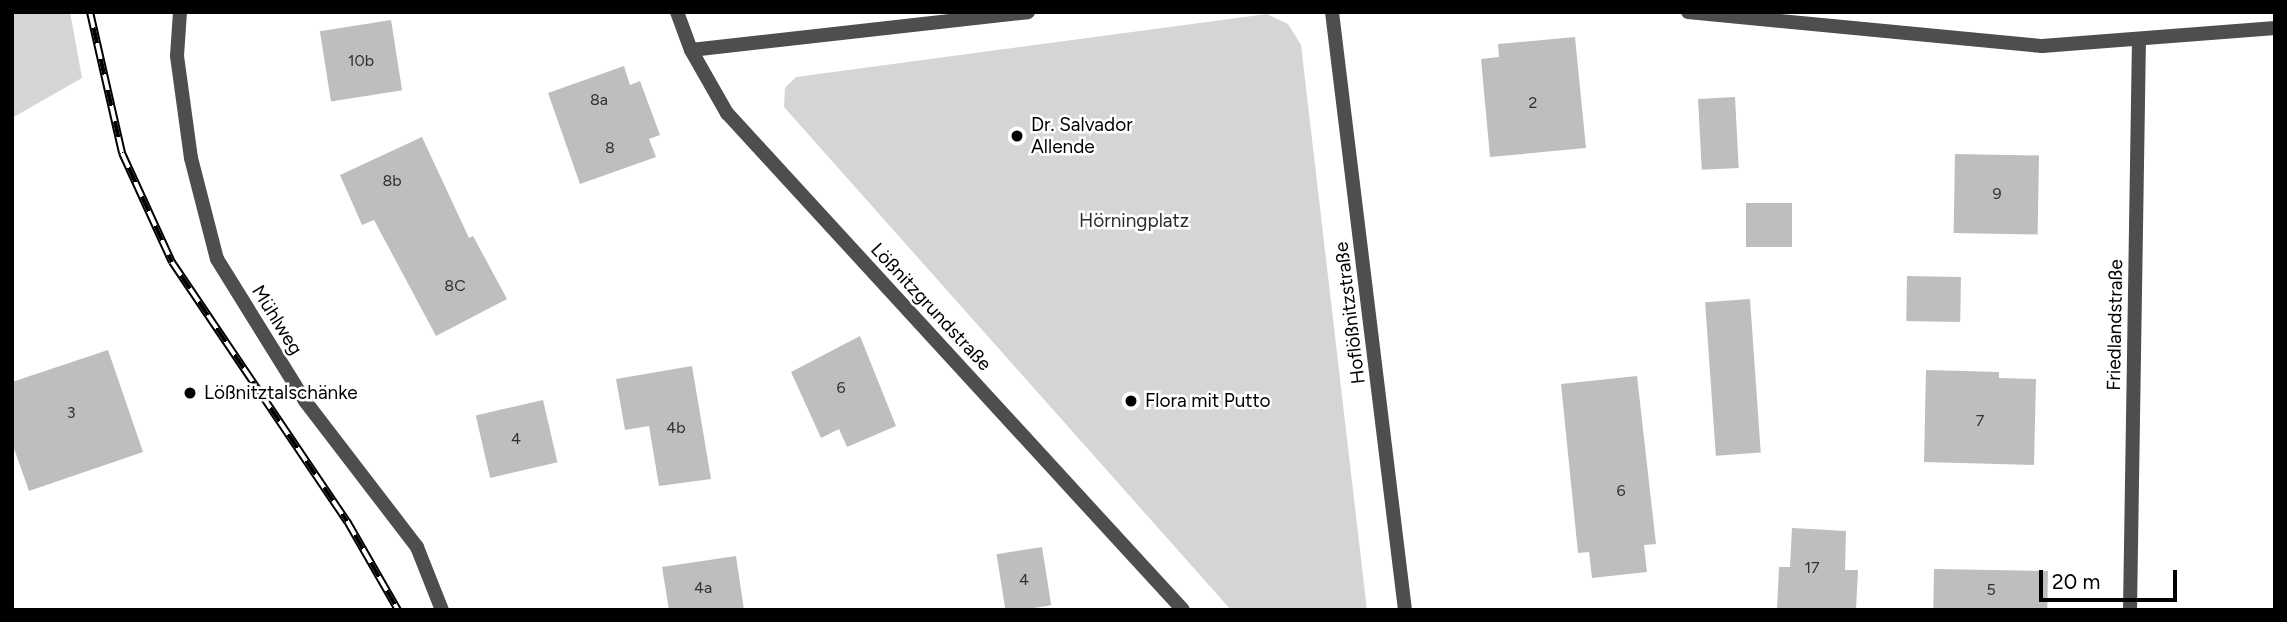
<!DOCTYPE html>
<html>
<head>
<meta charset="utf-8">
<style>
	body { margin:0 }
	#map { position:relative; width:2287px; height:622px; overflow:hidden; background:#fff; font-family:Figtree,sans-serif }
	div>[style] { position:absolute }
	.green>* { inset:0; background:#d5d5d5 }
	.building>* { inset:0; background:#bebebe; transform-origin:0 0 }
	.street>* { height:14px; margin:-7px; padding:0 7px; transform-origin:7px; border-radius:7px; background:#4e4e4e }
	.rail>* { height:8px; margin-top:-4px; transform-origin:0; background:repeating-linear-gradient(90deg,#fff 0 16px,#000 0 32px); box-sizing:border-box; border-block:2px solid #000 }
	.dots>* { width:19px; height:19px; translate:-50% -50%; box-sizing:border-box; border:4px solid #fff; border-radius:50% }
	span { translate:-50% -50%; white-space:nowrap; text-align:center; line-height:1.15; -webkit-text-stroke:5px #fff; paint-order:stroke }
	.number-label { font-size:16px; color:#303030 }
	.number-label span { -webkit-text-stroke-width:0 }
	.poi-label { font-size:19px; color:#000 }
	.left { translate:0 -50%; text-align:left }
	.park-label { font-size:19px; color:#2c2c2c }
	.street-label { font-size:19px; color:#000 }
	.frame { position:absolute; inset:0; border:14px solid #000; pointer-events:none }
	.scale { position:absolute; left:2039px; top:570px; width:138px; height:32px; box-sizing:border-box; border:4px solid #000; border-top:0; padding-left:9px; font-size:21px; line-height:24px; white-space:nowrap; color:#000; -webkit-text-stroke:5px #fff; paint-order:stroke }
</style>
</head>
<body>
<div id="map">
	<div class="green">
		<div style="clip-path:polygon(12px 12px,70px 12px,82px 78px,12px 118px)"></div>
		<div style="clip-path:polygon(1267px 14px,1288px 24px,1301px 45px,1367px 610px,1231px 610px,784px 107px,785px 88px,796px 77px)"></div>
	</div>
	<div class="building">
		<div style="left:391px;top:20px;width:71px;height:72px;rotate:81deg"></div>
		<div style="clip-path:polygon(1575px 37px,1586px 148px,1490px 157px,1481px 59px,1499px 57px,1498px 44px)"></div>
		<div style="clip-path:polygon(624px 66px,630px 85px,640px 81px,660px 135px,649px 139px,656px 157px,580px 184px,548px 93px)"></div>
		<div style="left:1735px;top:97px;width:71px;height:37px;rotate:87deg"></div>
		<div style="clip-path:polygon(422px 137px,469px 238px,473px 236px,507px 299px,436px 336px,374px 220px,362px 225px,340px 175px)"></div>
		<div style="left:1955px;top:154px;width:84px;height:79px;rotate:1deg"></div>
		<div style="left:1792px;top:203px;width:44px;height:46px;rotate:90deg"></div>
		<div style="left:1907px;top:276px;width:54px;height:45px;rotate:1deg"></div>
		<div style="left:1750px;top:299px;width:154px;height:45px;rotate:86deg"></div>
		<div style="clip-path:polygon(860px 336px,896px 426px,847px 447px,839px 429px,821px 438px,791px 372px)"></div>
		<div style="clip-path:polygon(108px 350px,143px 452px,29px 491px,12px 443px,12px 382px)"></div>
		<div style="clip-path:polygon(692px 366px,711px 479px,659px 486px,649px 426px,625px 430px,616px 379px)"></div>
		<div style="clip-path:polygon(1926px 370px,1999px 372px,1999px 378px,2036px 379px,2034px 465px,1924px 462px)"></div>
		<div style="clip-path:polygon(1637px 376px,1656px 544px,1644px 545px,1647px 572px,1592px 578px,1589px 552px,1578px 553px,1561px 384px)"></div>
		<div style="left:543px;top:400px;width:64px;height:69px;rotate:77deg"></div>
		<div style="clip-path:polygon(1792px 528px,1846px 531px,1845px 570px,1858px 570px,1856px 610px,1777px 610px,1779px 567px,1790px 567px)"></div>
		<div style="left:1042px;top:547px;width:59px;height:46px;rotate:81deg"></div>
		<div style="clip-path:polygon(736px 556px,744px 610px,669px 610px,662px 567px)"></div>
		<div style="left:1934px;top:569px;width:114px;height:41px;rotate:1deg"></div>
	</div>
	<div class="street">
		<div style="left:180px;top:12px;width:44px;rotate:93.9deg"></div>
		<div style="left:177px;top:56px;width:103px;rotate:82.2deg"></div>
		<div style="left:191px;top:158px;width:104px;rotate:75.6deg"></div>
		<div style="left:217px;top:259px;width:167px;rotate:58.2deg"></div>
		<div style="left:305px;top:401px;width:184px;rotate:52.5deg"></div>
		<div style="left:417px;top:547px;width:68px;rotate:68.4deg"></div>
		<div style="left:677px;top:12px;width:40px;rotate:69.8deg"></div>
		<div style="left:691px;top:50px;width:73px;rotate:60.3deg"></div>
		<div style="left:727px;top:113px;width:674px;rotate:47.46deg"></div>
		<div style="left:1332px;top:12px;width:602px;rotate:83.04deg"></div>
		<div style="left:1688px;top:12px;width:356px;rotate:5.5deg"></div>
		<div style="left:2042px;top:46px;width:234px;rotate:-4.4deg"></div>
		<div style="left:691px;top:50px;width:339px;rotate:-6.4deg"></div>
		<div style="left:2130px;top:610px;width:570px;rotate:-89.1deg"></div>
	</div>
	<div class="rail">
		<div style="left:90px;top:12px;width:145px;rotate:77.2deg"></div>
		<div style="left:122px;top:153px;width:120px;rotate:65.4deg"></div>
		<div style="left:172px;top:262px;width:313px;rotate:56deg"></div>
		<div style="left:347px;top:521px;width:103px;rotate:60.2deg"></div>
	</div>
	<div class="dots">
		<div style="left:1017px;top:136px;background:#000"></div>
		<div style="left:190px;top:393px;background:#000"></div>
		<div style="left:1131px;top:401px;background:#000"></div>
	</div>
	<div class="number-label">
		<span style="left:361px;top:61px">10b</span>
		<span style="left:599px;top:100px">8a</span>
		<span style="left:1533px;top:103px">2</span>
		<span style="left:610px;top:148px">8</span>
		<span style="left:392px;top:181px">8b</span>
		<span style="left:1997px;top:194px">9</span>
		<span style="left:455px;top:286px">8C</span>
		<span style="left:841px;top:388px">6</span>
		<span style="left:71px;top:413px">3</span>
		<span style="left:1980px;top:421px">7</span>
		<span style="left:676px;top:428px">4b</span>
		<span style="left:516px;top:439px">4</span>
		<span style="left:1621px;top:491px">6</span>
		<span style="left:1812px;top:568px">17</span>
		<span style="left:1024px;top:580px">4</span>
		<span style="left:703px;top:588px">4a</span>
		<span style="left:1991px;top:590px">5</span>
	</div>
	<div class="poi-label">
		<span class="left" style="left:1031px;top:136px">Dr. Salvador<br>Allende</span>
		<span class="left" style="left:204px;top:393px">Lößnitztalschänke</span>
		<span class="left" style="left:1145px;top:401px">Flora mit Putto</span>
	</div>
	<div class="park-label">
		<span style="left:1134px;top:221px">Hörningplatz</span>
	</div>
	<div class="street-label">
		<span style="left:931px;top:307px;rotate:47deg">Lößnitzgrundstraße</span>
		<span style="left:1350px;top:313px;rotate:-97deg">Hoflößnitzstraße</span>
		<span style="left:277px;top:320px;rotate:58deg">Mühlweg</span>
		<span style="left:2115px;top:325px;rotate:-89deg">Friedlandstraße</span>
	</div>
	<div class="frame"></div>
	<div class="scale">20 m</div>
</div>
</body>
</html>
